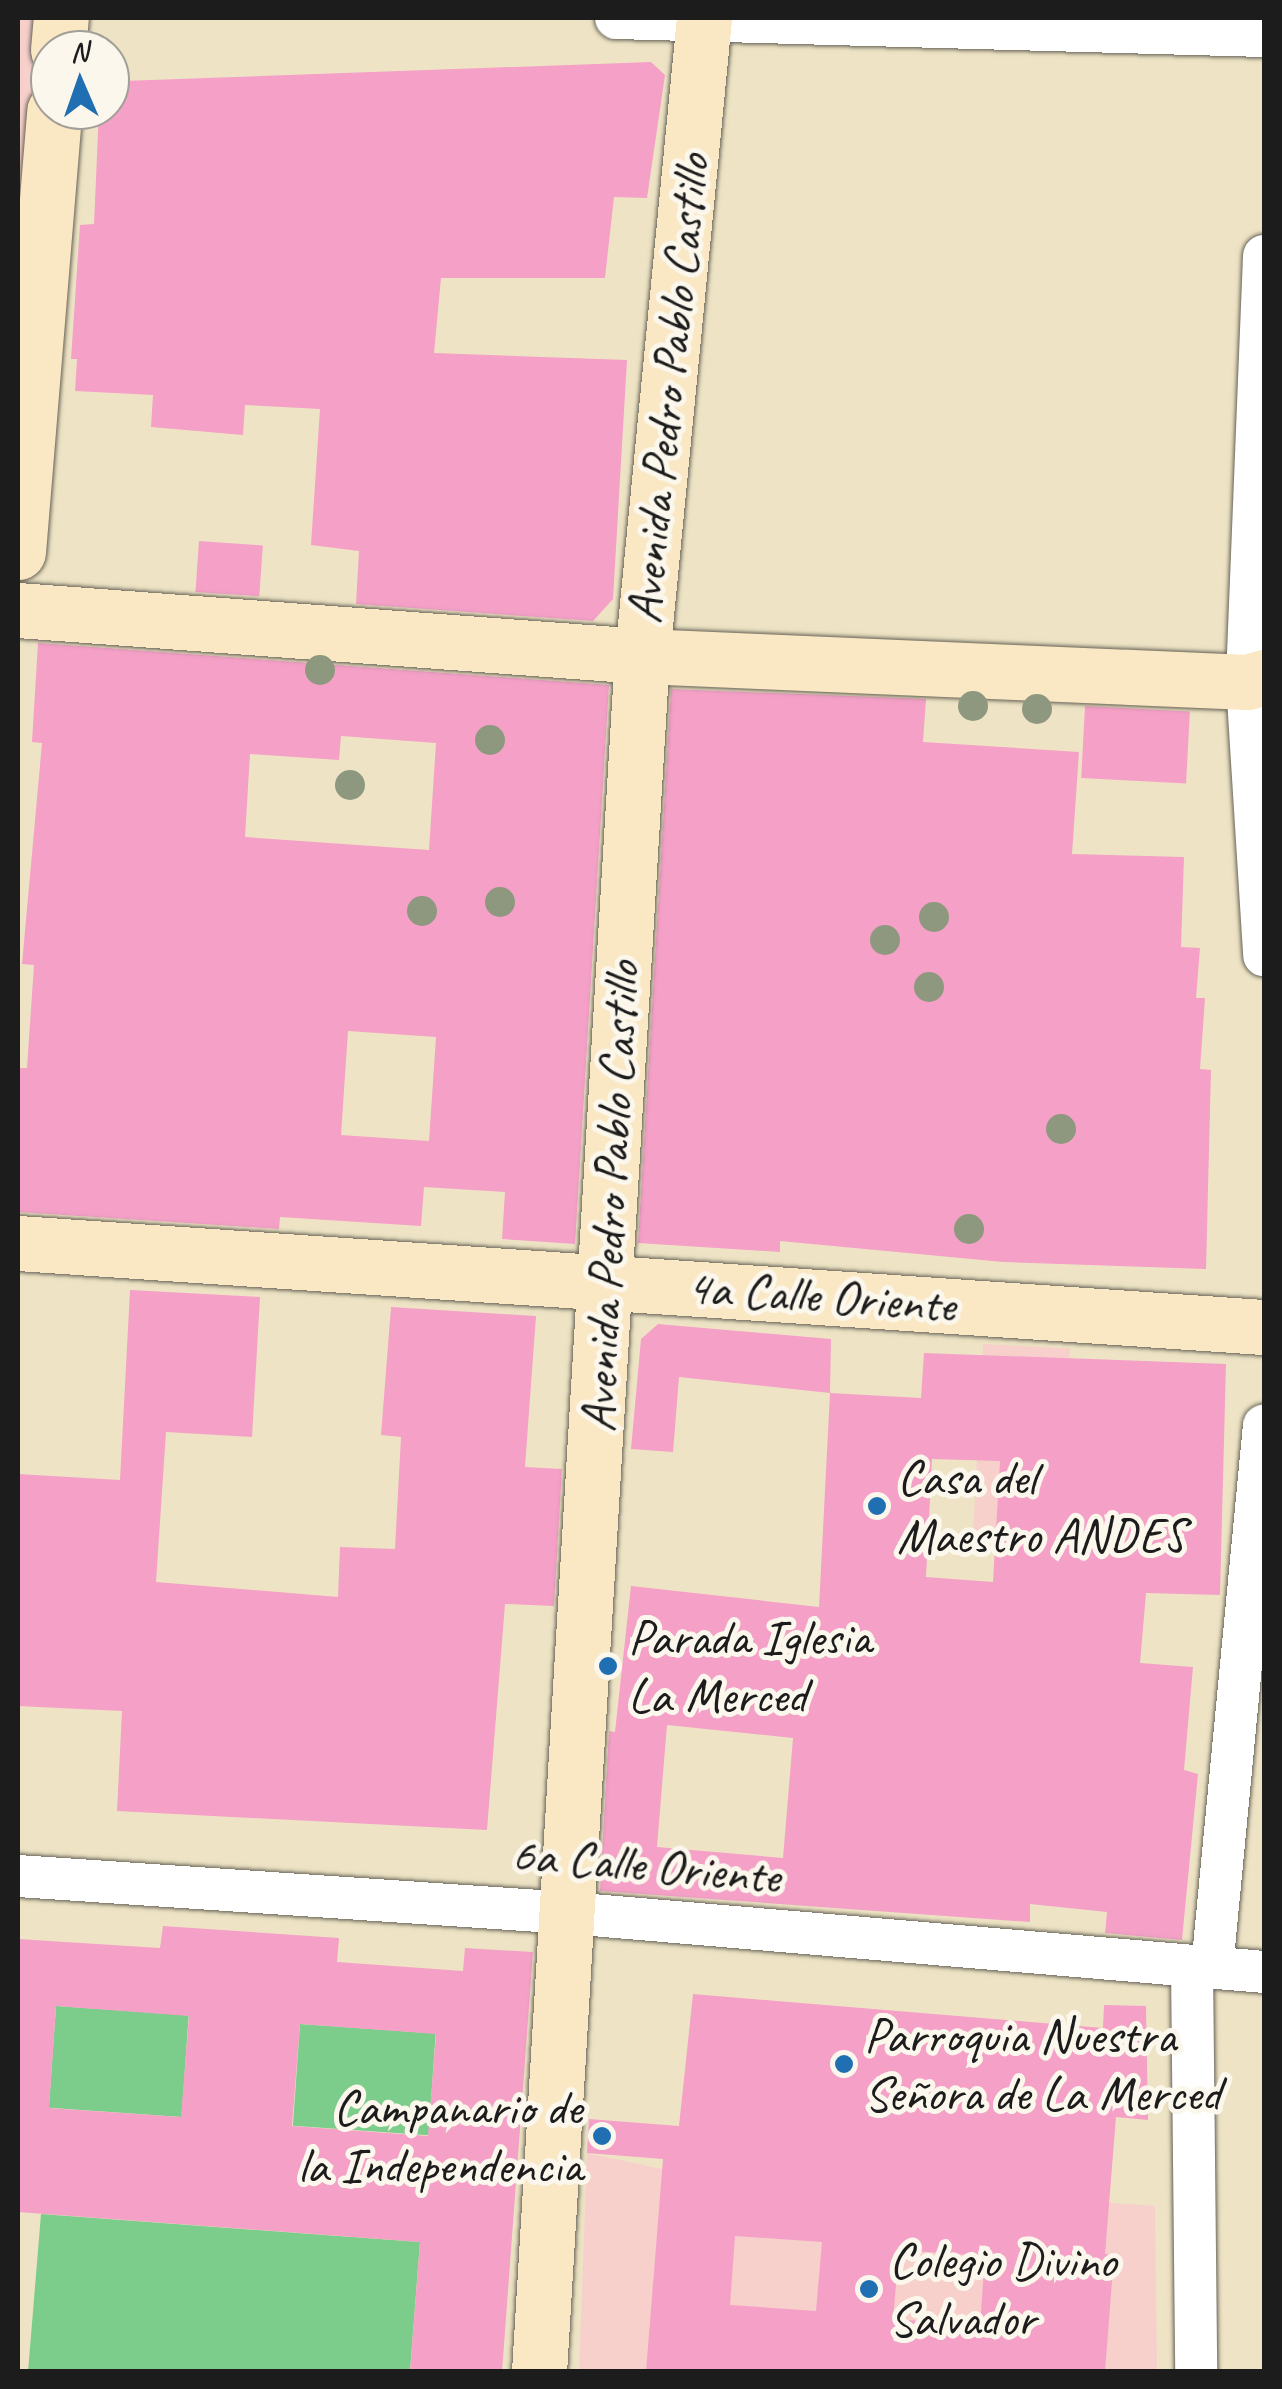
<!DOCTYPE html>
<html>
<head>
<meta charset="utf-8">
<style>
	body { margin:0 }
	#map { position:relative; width:1282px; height:2389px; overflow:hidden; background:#eee4c5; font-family:Caveat,sans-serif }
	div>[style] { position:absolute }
	.built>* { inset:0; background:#f7d0cb; transform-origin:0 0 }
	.green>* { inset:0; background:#7ccc8c; transform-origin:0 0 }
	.building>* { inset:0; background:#f4a0c7; transform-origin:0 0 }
	.roads { filter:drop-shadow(0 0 2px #666257) drop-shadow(0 0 2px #666257) }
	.street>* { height:42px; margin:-21px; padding:0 21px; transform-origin:21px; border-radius:21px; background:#fff }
	.secondary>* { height:55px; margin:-27.5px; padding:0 27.5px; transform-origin:27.5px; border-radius:27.5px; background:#fae7c3 }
	.trees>* { width:30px; height:30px; margin:-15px; border-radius:50%; background:#8d987e }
	.dots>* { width:28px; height:28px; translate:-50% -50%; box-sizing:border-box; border:5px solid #fbf7ec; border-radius:50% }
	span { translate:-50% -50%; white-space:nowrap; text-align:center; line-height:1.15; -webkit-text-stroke:10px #fbf7ec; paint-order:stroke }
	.street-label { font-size:50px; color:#1c1c1c }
	.poi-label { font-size:50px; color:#1c1c1c }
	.left { translate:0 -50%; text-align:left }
	.right { translate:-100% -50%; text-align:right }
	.frame { position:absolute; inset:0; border:20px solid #1c1c1c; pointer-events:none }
	.north { position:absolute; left:30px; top:30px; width:100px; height:100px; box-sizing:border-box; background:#fbf7ec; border:2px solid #a29f99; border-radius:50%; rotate:358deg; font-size:28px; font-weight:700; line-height:40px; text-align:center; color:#1c1c1c }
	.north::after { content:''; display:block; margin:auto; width:35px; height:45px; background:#1f6fb2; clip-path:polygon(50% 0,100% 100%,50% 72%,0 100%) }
</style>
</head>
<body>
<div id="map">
	<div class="built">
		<div style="clip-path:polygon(18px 18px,51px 18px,18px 540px)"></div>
		<div style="left:983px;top:1344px;width:87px;height:206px;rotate:3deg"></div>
		<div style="clip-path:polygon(587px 2153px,662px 2169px,1155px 2206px,1157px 2371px,579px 2372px)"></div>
	</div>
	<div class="green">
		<div style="left:56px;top:2006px;width:133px;height:102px;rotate:4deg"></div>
		<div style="left:300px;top:2024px;width:136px;height:102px;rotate:4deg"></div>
		<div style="clip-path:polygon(41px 2214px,420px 2242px,410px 2371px,28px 2372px)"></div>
	</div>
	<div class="building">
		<div style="clip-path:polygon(651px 62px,665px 75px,647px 198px,614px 197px,605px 278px,441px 278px,434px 353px,627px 360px,613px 599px,593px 621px,356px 604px,359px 551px,311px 545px,320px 409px,245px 405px,243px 435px,151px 427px,153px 395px,75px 391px,77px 359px,71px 359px,80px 225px,94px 224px,99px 110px,110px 110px,110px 93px,123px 81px)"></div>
		<div style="left:199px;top:541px;width:64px;height:51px;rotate:4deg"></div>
		<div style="clip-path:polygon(evenodd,38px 643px,609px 685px,575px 1244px,502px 1239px,505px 1192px,424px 1187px,421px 1226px,280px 1217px,279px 1229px,18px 1212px,20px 1068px,27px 1068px,34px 965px,22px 964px,42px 743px,32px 742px,38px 643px,341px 736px,436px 743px,429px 850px,245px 837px,250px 754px,339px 760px,341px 736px,38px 643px,348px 1031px,436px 1037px,429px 1141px,341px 1135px,348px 1031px)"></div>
		<div style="clip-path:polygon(671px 689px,926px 699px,923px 742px,1079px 752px,1072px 854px,1184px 857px,1181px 947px,1200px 948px,1196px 998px,1205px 998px,1200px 1069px,1211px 1070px,1206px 1269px,1003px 1262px,780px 1241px,780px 1252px,638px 1243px)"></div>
		<div style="left:1085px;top:706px;width:105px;height:72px;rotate:3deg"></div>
		<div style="clip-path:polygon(130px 1290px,260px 1297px,252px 1437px,166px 1432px,156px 1582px,338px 1597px,340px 1547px,395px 1549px,401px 1437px,381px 1435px,391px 1307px,536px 1316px,525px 1467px,562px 1469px,554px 1606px,505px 1604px,487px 1830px,117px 1811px,122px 1711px,18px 1706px,18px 1474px,120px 1480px)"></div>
		<div style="clip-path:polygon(658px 1324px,831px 1339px,830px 1393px,679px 1377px,673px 1452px,631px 1449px,641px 1339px)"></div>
		<div style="clip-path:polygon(evenodd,924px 1353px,1226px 1364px,1220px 1595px,1146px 1593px,1140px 1663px,1193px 1667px,1184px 1770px,1198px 1774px,1182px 1940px,1105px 1933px,1107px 1912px,1030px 1904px,1030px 1922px,600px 1891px,609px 1731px,615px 1732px,631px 1586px,819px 1607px,830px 1393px,921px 1398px,924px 1353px,932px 1459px,1000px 1461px,993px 1582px,926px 1577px,932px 1459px,924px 1353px,667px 1725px,793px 1738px,783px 1858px,657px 1847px,667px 1725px)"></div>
		<div style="clip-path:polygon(evenodd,163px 1926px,339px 1938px,337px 1962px,463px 1971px,465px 1948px,533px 1952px,502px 2372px,410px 2372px,420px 2242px,18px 2212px,18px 1939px,160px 1948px,163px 1926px,56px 2006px,189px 2016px,181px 2117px,49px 2108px,56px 2006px,163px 1926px,300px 2024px,436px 2034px,428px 2136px,292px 2126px,300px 2024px)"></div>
		<div style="clip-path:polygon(evenodd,693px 1994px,1103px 2028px,1104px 2005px,1146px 2006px,1148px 2120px,1116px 2117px,1105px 2254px,1114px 2255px,1105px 2372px,646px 2372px,663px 2159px,587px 2153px,589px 2119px,679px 2126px,693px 1994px,735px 2236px,822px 2242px,816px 2311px,730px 2305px,735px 2236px,693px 1994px,899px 2250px,985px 2256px,980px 2325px,893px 2319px,899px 2250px)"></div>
	</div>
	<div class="roads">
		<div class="street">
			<div style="left:616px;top:18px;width:648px;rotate:1.59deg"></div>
			<div style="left:1264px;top:256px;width:426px;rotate:92.3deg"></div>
			<div style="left:1247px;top:682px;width:274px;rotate:86.4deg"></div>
			<div style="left:18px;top:1876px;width:552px;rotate:3.84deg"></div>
			<div style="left:569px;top:1913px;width:697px;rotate:4.85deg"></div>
			<div style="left:1192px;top:1967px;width:405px;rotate:89.4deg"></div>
			<div style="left:1212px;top:1968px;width:545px;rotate:-84.53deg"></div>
		</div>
		<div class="secondary">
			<div style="left:58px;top:50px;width:32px;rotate:-85deg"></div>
			<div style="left:18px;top:552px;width:443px;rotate:-85.3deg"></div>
			<div style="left:18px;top:610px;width:626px;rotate:4.22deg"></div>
			<div style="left:642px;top:656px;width:606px;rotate:2.46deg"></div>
			<div style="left:1247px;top:682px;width:18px;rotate:-16deg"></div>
			<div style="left:18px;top:1243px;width:1249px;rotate:3.86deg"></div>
			<div style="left:539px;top:2372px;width:1719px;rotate:-86.57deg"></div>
			<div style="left:642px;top:656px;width:641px;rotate:-84.45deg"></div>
		</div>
	</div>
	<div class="trees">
		<div style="left:320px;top:670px"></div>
		<div style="left:973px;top:706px"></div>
		<div style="left:1037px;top:709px"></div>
		<div style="left:490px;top:740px"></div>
		<div style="left:350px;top:785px"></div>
		<div style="left:500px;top:902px"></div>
		<div style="left:422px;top:911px"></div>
		<div style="left:934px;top:917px"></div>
		<div style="left:885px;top:940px"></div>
		<div style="left:929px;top:987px"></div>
		<div style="left:1061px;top:1129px"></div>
		<div style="left:969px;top:1229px"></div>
	</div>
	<div class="dots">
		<div style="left:877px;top:1506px;background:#1f6fb2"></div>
		<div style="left:608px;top:1666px;background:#1f6fb2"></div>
		<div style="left:844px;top:2064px;background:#1f6fb2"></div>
		<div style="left:602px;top:2136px;background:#1f6fb2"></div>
		<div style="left:869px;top:2289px;background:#1f6fb2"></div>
	</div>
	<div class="street-label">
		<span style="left:668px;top:389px;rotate:-84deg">Avenida Pedro Pablo Castillo</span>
		<span style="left:610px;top:1197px;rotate:-87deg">Avenida Pedro Pablo Castillo</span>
		<span style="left:821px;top:1296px;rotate:4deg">4a Calle Oriente</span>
		<span style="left:646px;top:1865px;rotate:5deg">6a Calle Oriente</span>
	</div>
	<div class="poi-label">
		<span class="left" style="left:897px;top:1506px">Casa del<br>Maestro ANDES</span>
		<span class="left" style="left:628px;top:1666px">Parada Iglesia<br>La Merced</span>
		<span class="left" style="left:864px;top:2064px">Parroquia Nuestra<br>Señora de La Merced</span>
		<span class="right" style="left:582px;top:2136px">Campanario de<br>la Independencia</span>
		<span class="left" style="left:889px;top:2289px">Colegio Divino<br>Salvador</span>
	</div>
	<div class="frame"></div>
	<div class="north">N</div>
</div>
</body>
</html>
